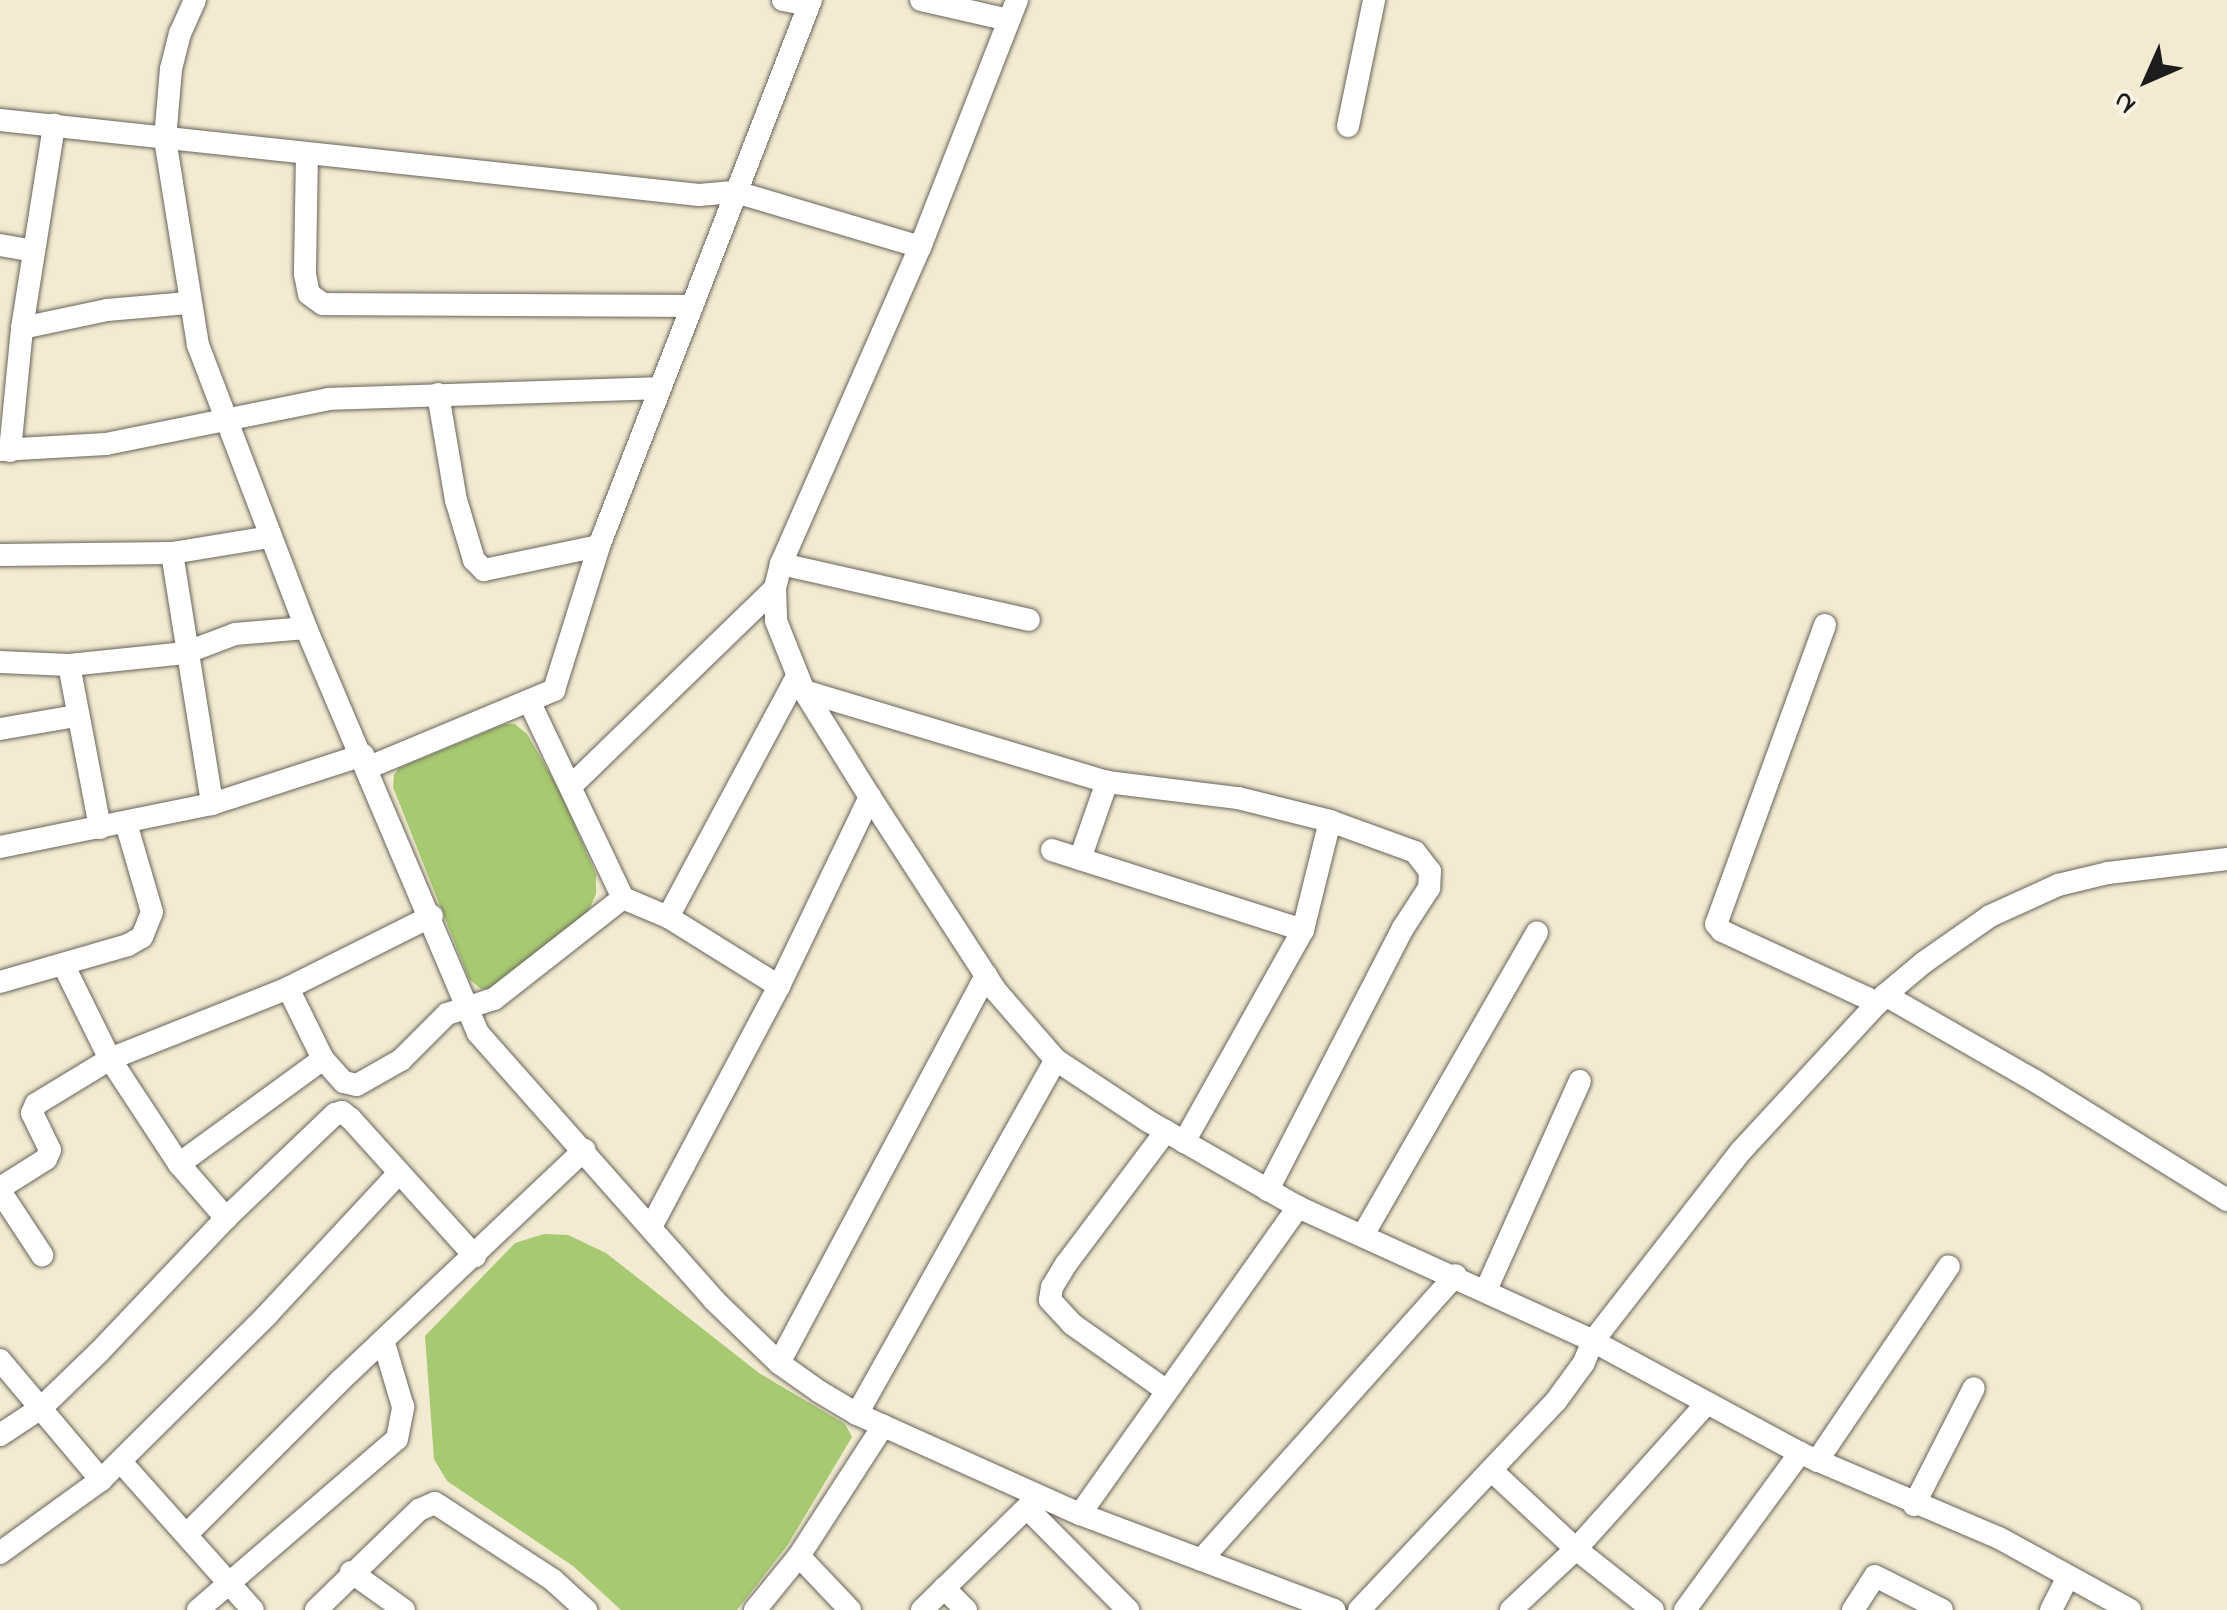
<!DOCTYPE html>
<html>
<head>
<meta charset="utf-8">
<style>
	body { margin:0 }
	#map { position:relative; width:2227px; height:1610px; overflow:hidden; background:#f2ebd1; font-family:"Indie Flower",sans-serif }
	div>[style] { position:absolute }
	.green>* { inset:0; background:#a7c971 }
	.roads { filter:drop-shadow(0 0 2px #67645b) drop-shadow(0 0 2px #67645b) }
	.minor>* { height:22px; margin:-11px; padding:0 11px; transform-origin:11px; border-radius:11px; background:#fff }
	span { translate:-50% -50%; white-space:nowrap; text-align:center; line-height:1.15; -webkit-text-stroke:8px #fcf5e5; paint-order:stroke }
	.north { position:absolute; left:2097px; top:30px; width:100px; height:100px; -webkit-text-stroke:8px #fcf5e5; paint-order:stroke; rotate:225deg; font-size:28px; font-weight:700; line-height:40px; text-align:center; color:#1c1c1c }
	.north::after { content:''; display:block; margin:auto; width:35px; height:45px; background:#1c1c1c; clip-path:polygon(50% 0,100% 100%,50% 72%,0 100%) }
</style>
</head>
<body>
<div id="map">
	<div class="green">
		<div style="clip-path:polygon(505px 724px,515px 724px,527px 734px,560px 791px,596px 874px,596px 894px,588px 912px,489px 989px,481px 989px,469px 979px,393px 787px,394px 775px,399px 768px)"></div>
		<div style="clip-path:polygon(544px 1234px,568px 1235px,606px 1253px,759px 1373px,845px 1424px,852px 1437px,787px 1546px,737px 1610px,621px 1610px,573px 1566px,447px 1481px,434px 1459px,425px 1336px,515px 1243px)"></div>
	</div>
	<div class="roads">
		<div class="minor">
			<div style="left:195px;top:0;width:36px;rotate:114deg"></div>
			<div style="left:180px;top:33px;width:37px;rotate:104deg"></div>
			<div style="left:171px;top:69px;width:70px;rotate:94.9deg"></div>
			<div style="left:165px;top:139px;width:209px;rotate:80.9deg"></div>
			<div style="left:198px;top:345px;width:303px;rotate:69.1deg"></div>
			<div style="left:306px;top:628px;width:440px;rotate:67deg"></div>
			<div style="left:478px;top:1033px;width:356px;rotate:48.5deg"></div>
			<div style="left:714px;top:1300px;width:91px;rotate:44.1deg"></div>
			<div style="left:779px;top:1363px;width:50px;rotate:35.3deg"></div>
			<div style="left:820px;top:1392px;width:43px;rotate:30.7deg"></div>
			<div style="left:857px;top:1414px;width:244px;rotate:24.2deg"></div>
			<div style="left:1080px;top:1514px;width:272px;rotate:20.7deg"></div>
			<div style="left:783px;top:0;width:26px;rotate:11deg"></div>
			<div style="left:921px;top:0;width:90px;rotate:12.8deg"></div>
			<div style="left:1017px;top:0;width:265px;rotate:111.4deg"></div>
			<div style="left:920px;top:247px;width:346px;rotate:113.7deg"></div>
			<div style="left:781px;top:564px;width:25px;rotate:104deg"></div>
			<div style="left:775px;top:588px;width:33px;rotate:88deg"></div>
			<div style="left:776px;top:621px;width:75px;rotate:68.2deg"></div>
			<div style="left:804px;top:691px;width:125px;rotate:58.1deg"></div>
			<div style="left:870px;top:797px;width:231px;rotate:57deg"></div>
			<div style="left:996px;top:991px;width:91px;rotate:49deg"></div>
			<div style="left:1056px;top:1060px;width:110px;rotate:33.5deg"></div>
			<div style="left:1148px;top:1121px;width:173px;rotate:29.8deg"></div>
			<div style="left:1298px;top:1207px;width:324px;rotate:24.4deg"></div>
			<div style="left:1593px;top:1341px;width:25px;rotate:113deg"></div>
			<div style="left:1583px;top:1364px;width:46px;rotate:126.1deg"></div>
			<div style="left:1556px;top:1401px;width:287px;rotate:133.3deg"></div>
			<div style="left:0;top:120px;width:703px;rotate:6.12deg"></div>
			<div style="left:699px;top:195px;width:37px;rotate:-5deg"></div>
			<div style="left:736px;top:192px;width:192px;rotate:16.6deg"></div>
			<div style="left:1348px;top:126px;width:129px;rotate:-78.3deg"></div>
			<div style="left:307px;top:154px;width:120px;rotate:91deg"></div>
			<div style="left:305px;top:274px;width:20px;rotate:79deg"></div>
			<div style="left:309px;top:294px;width:17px;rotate:36deg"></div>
			<div style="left:323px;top:304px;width:369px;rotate:0.3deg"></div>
			<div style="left:0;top:245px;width:34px;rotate:10deg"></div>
			<div style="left:22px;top:328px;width:87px;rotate:-12deg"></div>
			<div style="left:107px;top:310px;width:81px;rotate:-4.9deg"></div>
			<div style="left:438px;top:394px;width:108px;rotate:80.4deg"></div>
			<div style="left:456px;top:500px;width:63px;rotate:73.3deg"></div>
			<div style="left:474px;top:560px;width:14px;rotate:45deg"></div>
			<div style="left:484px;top:570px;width:117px;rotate:-11.8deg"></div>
			<div style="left:0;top:450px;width:106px;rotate:-3.2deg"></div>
			<div style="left:106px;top:444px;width:227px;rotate:-11.4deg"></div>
			<div style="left:329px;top:399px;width:331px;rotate:-1.9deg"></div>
			<div style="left:10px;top:451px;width:124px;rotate:-84.4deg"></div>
			<div style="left:22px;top:328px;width:206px;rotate:-81deg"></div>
			<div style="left:172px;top:553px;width:254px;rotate:80.9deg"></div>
			<div style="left:0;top:555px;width:172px;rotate:-0.7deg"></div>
			<div style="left:172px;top:553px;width:99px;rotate:-9.3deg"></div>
			<div style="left:781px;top:564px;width:254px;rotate:12.7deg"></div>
			<div style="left:1825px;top:625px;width:318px;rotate:110deg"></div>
			<div style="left:1716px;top:924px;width:9px;rotate:49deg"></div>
			<div style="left:1722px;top:931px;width:172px;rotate:24.8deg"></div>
			<div style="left:0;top:662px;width:69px;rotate:2.5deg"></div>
			<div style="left:69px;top:665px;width:117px;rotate:-5.9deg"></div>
			<div style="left:185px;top:653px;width:53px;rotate:-20.8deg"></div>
			<div style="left:235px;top:634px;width:71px;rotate:-4.8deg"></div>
			<div style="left:69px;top:665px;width:166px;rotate:79.2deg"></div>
			<div style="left:804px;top:691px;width:316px;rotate:16.7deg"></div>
			<div style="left:1107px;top:782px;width:132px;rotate:7deg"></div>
			<div style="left:1238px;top:798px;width:95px;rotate:14deg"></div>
			<div style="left:1330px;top:821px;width:90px;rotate:20deg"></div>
			<div style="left:1415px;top:852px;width:24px;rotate:52deg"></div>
			<div style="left:1430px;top:871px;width:17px;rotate:93deg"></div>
			<div style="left:1429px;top:888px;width:48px;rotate:123deg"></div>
			<div style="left:1403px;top:928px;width:295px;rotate:117.3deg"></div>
			<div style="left:529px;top:701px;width:218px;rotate:64.5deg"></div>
			<div style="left:0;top:729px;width:77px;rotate:-9.7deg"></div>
			<div style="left:367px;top:768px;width:203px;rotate:-22.6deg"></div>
			<div style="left:554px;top:690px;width:151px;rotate:-72.6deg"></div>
			<div style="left:599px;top:546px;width:586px;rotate:-68.78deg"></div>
			<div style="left:571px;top:786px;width:284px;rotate:-44.1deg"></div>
			<div style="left:0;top:847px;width:216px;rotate:-11.5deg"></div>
			<div style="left:212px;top:804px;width:159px;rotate:-18deg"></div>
			<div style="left:1052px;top:850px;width:263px;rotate:17.7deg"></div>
			<div style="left:1080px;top:859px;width:82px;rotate:-70.7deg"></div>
			<div style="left:668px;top:917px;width:273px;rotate:-61.8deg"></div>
			<div style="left:63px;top:964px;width:106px;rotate:63.7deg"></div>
			<div style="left:110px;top:1059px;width:126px;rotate:56.7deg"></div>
			<div style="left:179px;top:1164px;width:72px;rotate:49deg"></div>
			<div style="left:0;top:982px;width:133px;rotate:-16.1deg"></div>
			<div style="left:128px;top:945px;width:16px;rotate:-30deg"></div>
			<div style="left:142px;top:937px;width:27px;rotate:-68deg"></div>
			<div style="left:152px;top:912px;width:93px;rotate:-106.3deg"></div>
			<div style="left:288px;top:988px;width:79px;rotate:63.8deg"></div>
			<div style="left:323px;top:1059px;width:31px;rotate:48deg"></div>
			<div style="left:344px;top:1082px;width:13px;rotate:13deg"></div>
			<div style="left:357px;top:1085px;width:51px;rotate:-29.6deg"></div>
			<div style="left:401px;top:1060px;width:65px;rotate:-45deg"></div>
			<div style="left:447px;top:1014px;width:49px;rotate:-17.7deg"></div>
			<div style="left:494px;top:999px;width:164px;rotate:-38.1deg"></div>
			<div style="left:623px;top:898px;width:49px;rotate:22.9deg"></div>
			<div style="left:668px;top:917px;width:131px;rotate:31.9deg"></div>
			<div style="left:1885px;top:995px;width:173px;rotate:29.8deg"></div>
			<div style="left:2035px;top:1081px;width:226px;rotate:31.8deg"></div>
			<div style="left:1166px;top:1131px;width:166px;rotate:126.9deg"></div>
			<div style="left:1066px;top:1264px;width:27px;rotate:121deg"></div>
			<div style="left:1052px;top:1287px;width:13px;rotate:99deg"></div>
			<div style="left:1050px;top:1300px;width:33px;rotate:47deg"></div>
			<div style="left:1072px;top:1324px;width:116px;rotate:35.2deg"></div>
			<div style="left:1184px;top:1142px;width:243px;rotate:-60.7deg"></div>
			<div style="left:1303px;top:930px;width:112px;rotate:-76.1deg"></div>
			<div style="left:179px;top:1164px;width:178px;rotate:-36.1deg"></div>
			<div style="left:0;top:1188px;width:54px;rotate:-32.2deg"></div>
			<div style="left:46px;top:1159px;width:10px;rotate:-66deg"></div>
			<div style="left:50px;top:1150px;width:41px;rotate:-115.9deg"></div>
			<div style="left:32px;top:1113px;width:10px;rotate:-66deg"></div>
			<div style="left:36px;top:1104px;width:87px;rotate:-31.3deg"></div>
			<div style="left:110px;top:1059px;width:192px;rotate:-21.7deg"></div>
			<div style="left:288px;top:988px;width:161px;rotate:-26.6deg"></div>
			<div style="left:0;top:1191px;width:77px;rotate:56.7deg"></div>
			<div style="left:652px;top:1225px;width:271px;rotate:-62deg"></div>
			<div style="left:779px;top:986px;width:210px;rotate:-64.3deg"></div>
			<div style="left:1363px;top:1235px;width:349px;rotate:-60.1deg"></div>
			<div style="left:1486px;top:1290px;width:229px;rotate:-65.8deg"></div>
			<div style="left:0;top:1360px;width:157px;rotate:49.9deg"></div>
			<div style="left:779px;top:1363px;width:440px;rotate:-61.9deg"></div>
			<div style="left:857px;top:1414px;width:406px;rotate:-60.7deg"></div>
			<div style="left:0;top:1435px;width:49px;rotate:-33.4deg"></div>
			<div style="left:41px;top:1408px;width:81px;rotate:-44deg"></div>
			<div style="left:99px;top:1352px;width:185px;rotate:-46.5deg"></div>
			<div style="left:226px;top:1218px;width:151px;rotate:-43.7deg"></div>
			<div style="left:335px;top:1114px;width:7px;rotate:-16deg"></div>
			<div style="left:342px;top:1112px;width:11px;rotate:38deg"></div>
			<div style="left:351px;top:1119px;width:185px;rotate:47.9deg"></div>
			<div style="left:1817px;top:1461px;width:235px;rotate:-55.9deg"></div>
			<div style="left:121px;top:1462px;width:198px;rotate:48.3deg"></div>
			<div style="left:1491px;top:1470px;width:116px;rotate:42.9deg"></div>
			<div style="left:1576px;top:1549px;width:98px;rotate:38.4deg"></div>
			<div style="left:1914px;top:1505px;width:131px;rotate:-62.9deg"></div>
			<div style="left:1027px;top:1508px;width:144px;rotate:45.3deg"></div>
			<div style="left:1080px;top:1514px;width:377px;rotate:-54.6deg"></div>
			<div style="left:187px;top:1534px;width:218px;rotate:-45deg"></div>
			<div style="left:341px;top:1380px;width:335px;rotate:-43.4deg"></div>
			<div style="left:0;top:1553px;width:125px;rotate:-35.9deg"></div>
			<div style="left:101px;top:1480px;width:234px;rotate:-44.8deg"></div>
			<div style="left:267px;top:1315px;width:192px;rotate:-47.1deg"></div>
			<div style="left:799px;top:1556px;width:74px;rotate:46.6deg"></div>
			<div style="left:1201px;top:1560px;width:382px;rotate:-48.2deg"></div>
			<div style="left:351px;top:1572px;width:65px;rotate:35.6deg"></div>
			<div style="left:944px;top:1588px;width:31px;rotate:45deg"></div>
			<div style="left:198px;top:1610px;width:262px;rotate:-40.7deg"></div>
			<div style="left:397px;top:1439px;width:33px;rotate:-79deg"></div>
			<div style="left:403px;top:1407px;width:67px;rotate:-106.5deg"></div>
			<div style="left:316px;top:1610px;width:144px;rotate:-44.2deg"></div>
			<div style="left:419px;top:1510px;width:17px;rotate:-24deg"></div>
			<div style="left:435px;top:1503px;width:141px;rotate:33.1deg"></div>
			<div style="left:553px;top:1580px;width:45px;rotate:42.3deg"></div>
			<div style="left:755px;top:1610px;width:70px;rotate:-50.8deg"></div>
			<div style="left:799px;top:1556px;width:155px;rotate:-57.1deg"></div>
			<div style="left:922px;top:1610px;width:163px;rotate:-44.3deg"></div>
			<div style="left:1511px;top:1610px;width:89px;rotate:-43.2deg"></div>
			<div style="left:1576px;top:1549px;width:195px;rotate:-48.1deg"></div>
			<div style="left:1685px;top:1610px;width:195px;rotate:-53.8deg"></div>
			<div style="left:1853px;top:1610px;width:40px;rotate:-57.1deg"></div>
			<div style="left:1875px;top:1576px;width:75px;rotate:26.9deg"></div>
			<div style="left:2051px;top:1610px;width:36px;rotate:-63deg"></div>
			<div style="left:2130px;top:1610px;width:149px;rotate:-151.2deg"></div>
			<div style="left:1999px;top:1538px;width:216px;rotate:-156.9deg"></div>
			<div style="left:1800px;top:1453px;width:235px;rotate:-151.6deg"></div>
			<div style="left:1593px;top:1341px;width:241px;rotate:-52.1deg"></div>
			<div style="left:1741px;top:1151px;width:212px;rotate:-47.3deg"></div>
			<div style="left:1885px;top:995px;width:50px;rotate:-40.1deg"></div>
			<div style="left:1923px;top:963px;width:82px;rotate:-35deg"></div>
			<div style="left:1990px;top:916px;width:75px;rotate:-24.5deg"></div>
			<div style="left:2058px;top:885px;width:51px;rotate:-13.5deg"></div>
			<div style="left:2108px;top:873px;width:120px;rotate:-6.7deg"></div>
		</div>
	</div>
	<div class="north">N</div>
</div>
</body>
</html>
